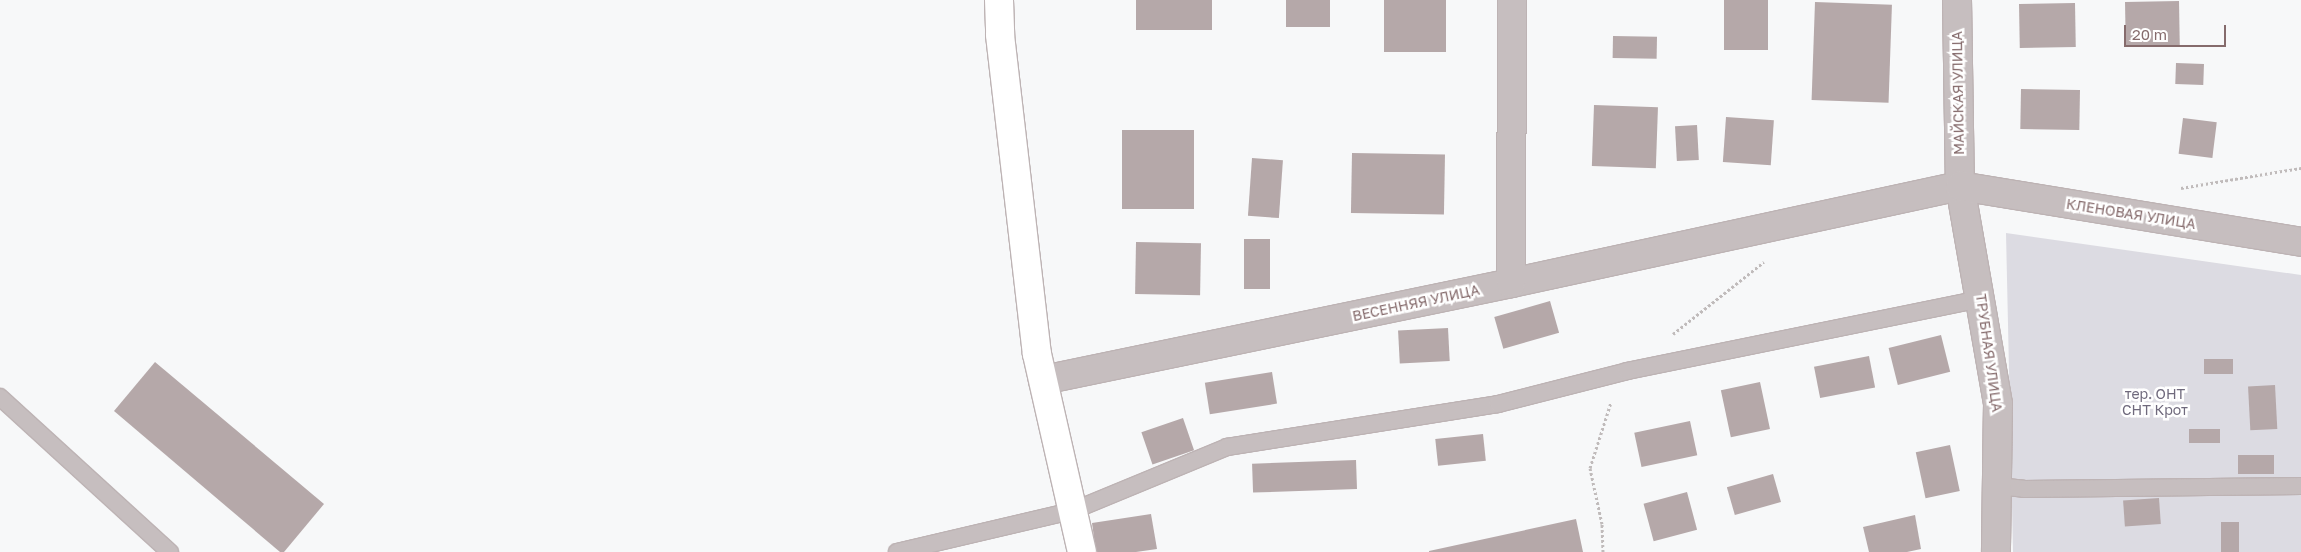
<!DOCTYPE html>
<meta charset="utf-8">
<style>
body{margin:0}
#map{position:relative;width:2301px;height:552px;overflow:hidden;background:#f7f8f9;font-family:"Golos Text",sans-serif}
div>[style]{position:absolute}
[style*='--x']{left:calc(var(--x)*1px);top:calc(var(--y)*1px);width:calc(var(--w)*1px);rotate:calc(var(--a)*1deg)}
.green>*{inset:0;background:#dcdbe2}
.building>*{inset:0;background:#b5a8a9;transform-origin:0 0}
.path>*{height:3px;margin-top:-1.5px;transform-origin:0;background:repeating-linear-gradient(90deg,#c0bbbb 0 2.5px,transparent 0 5px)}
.roads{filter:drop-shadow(1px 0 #bdb3b4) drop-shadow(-1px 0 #bdb3b4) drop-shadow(0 1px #bdb3b4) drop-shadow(0 -1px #bdb3b4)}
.lane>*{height:16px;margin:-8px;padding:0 8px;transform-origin:8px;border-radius:8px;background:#c6bebf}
.street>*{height:28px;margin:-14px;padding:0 14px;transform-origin:14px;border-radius:14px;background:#c6bebf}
.secondary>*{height:28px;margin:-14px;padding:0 14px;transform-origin:14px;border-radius:14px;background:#fff}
span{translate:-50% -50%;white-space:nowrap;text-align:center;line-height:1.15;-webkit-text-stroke:5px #fff;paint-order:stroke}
.street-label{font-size:14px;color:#856b6c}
.park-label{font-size:14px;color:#6f697c}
.scale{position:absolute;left:2124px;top:25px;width:102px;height:22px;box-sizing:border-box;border:2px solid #856b6c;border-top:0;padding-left:6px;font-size:15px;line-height:18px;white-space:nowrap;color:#856b6c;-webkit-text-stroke:4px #fff;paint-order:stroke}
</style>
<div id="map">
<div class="green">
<div style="clip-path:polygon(2006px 233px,2301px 275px,2301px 552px,2013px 552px)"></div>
</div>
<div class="building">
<div style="left:1136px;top:0;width:76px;height:30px"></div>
<div style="left:1286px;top:0;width:44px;height:27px"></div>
<div style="left:1384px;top:0;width:62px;height:52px"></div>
<div style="left:1724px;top:0;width:44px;height:50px"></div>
<div style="left:2179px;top:1px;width:44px;height:54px;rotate:89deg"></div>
<div style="left:1815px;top:2px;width:77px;height:98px;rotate:2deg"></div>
<div style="left:2075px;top:3px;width:44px;height:56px;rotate:89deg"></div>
<div style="left:1613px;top:36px;width:44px;height:22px;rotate:1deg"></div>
<div style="left:2176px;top:63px;width:28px;height:21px;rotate:2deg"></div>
<div style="left:2021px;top:89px;width:59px;height:40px;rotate:1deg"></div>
<div style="left:1594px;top:105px;width:64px;height:61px;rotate:2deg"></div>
<div style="left:1726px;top:117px;width:48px;height:45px;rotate:4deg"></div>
<div style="left:2183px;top:118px;width:34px;height:36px;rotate:7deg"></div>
<div style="left:1697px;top:125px;width:35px;height:22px;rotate:87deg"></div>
<div style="left:1122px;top:130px;width:72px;height:79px"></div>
<div style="left:1352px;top:153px;width:93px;height:60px;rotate:1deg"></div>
<div style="left:1252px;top:158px;width:31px;height:58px;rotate:4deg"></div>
<div style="left:1244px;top:239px;width:26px;height:50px"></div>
<div style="left:1136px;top:242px;width:65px;height:52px;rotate:1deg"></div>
<div style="left:1550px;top:301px;width:33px;height:58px;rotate:74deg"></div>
<div style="left:1448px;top:328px;width:33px;height:50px;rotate:87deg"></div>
<div style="left:1941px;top:335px;width:38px;height:54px;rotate:76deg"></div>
<div style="left:1869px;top:356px;width:32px;height:56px;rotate:79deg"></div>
<div style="left:2204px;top:359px;width:29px;height:15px"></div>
<div style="clip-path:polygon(155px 362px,324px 504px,284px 552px,280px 552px,114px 411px)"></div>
<div style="left:1272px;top:372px;width:32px;height:68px;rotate:81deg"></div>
<div style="left:1760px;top:382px;width:48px;height:40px;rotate:78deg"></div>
<div style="left:2275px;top:385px;width:44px;height:27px;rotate:87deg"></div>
<div style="left:1183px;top:418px;width:34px;height:44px;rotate:71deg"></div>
<div style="left:1690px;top:421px;width:35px;height:57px;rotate:78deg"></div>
<div style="left:2220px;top:429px;width:14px;height:31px;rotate:90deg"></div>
<div style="left:1483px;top:434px;width:27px;height:48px;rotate:84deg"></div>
<div style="left:1950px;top:445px;width:47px;height:35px;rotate:78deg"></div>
<div style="left:2274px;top:455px;width:19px;height:36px;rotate:90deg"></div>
<div style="left:1356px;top:460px;width:29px;height:104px;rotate:88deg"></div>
<div style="left:1773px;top:474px;width:29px;height:48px;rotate:74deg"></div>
<div style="left:1687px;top:492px;width:39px;height:45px;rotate:75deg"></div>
<div style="left:2159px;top:498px;width:26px;height:36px;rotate:86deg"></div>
<div style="clip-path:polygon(1151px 514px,1157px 549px,1136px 552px,1096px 552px,1092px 523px)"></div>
<div style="clip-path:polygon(1915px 515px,1921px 549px,1907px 552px,1869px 552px,1863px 527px)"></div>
<div style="clip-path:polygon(1576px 519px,1583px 552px,1429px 552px,1429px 551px)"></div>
<div style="left:2221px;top:522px;width:18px;height:30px"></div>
</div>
<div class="path">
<div style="--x:2181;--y:188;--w:122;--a:-9.5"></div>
<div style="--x:1673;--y:334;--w:116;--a:-38.4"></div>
<div style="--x:1603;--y:552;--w:28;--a:-92"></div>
<div style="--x:1602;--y:524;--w:57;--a:-102.1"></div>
<div style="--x:1590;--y:468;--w:69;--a:-72.3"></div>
</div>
<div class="roads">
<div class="lane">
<div style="--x:0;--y:397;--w:230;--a:42.4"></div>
<div style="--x:1997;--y:486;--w:27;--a:6"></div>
<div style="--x:2024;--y:489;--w:277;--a:-0.6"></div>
<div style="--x:897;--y:552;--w:180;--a:-13.2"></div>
<div style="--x:1072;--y:511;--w:168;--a:-22.4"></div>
<div style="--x:1227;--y:447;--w:274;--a:-9"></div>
<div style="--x:1498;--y:404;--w:133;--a:-14.3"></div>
<div style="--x:1627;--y:371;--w:361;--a:-11.5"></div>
</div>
<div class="street">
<div style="--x:1957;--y:0;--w:186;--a:89.1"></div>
<div style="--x:1960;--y:186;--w:221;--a:80.1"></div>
<div style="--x:1998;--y:404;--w:148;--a:90.8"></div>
<div style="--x:1511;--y:283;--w:459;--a:-12.2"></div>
<div style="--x:1960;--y:186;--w:346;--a:9.3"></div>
<div style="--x:1043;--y:380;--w:478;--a:-11.7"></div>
<div style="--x:1511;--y:283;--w:283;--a:-89.8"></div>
</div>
<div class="secondary">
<div style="--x:999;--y:0;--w:35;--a:88"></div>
<div style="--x:1000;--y:35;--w:321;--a:83.4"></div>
<div style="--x:1037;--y:354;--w:203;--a:77.2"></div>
</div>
</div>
<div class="street-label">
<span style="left:1958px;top:93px;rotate:-91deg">МАЙСКАЯ УЛИЦА</span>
<span style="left:2131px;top:214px;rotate:9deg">КЛЕНОВАЯ УЛИЦА</span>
<span style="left:1416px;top:303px;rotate:-12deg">ВЕСЕННЯЯ УЛИЦА</span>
<span style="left:1989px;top:353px;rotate:82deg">ТРУБНАЯ УЛИЦА</span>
</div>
<div class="park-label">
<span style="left:2155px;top:402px">тер. ОНТ<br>СНТ Крот</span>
</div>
<div class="scale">20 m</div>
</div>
